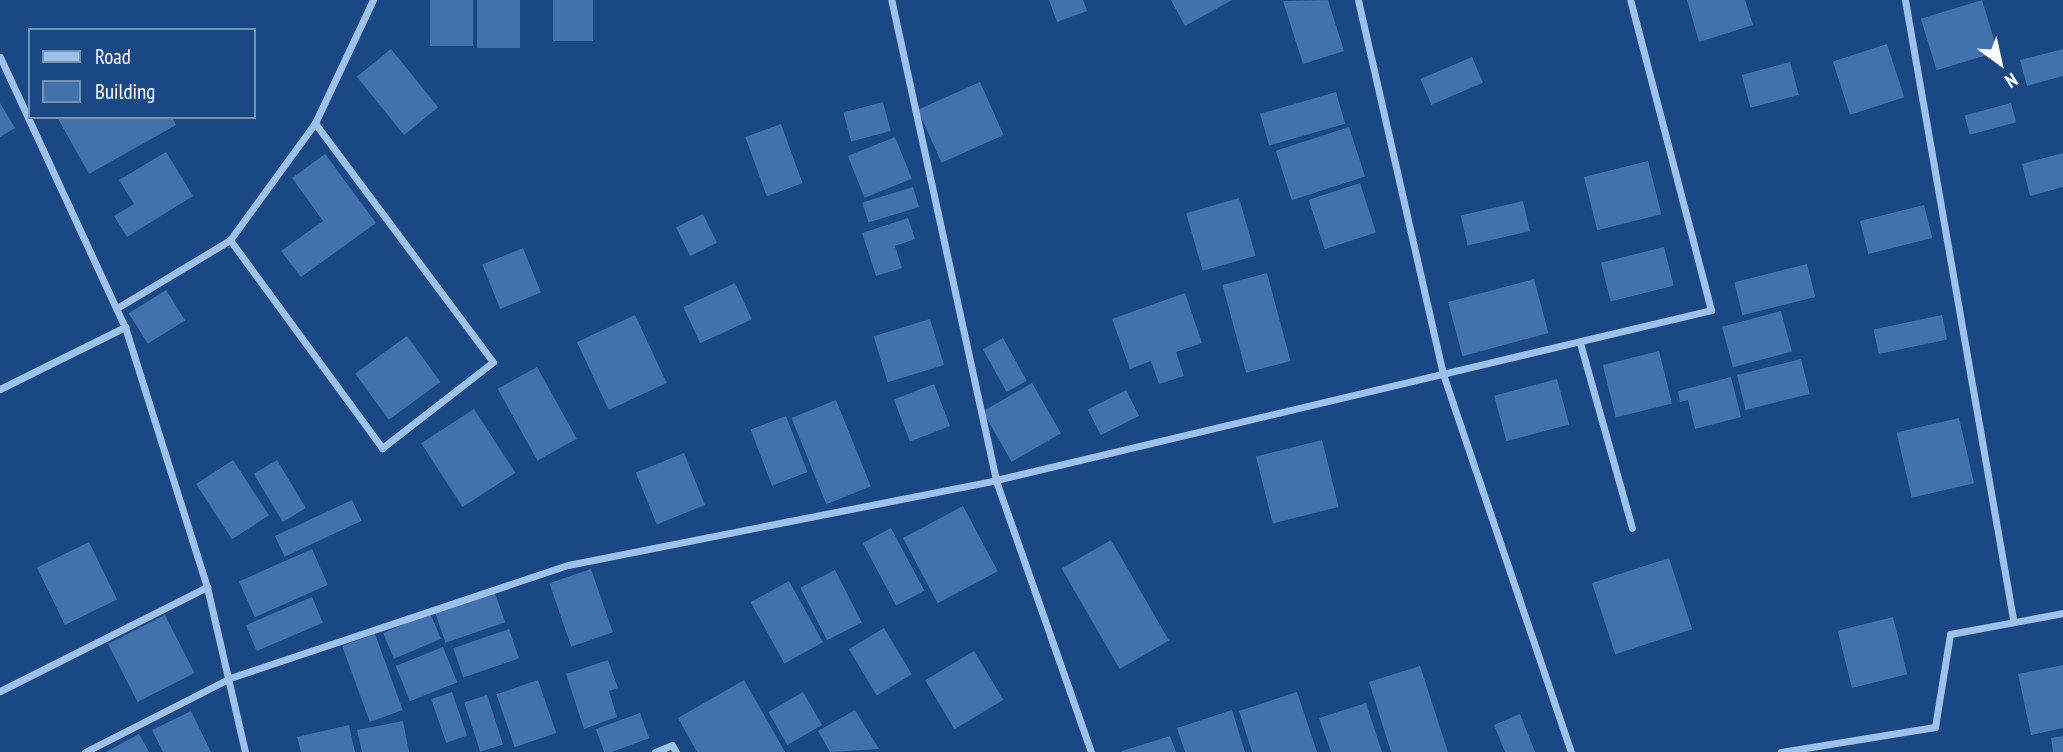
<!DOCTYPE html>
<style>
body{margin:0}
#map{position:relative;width:2063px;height:752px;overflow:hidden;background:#194884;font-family:"PT Sans Narrow",sans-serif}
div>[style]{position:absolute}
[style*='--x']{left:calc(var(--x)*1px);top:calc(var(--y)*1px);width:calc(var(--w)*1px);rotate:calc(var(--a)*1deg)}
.building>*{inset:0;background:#4271ad;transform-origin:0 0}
.minor>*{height:7px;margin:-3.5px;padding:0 3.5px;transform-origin:3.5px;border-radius:3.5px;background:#9ec1ec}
span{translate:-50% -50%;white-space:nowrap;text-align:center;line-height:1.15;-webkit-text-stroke:7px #194884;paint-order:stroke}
.legend{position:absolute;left:28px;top:28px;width:228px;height:91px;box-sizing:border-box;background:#194884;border:2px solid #7591b5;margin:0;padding:9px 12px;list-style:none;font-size:21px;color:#fff}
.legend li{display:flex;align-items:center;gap:14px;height:35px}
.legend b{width:35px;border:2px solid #7591b5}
.north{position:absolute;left:1965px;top:28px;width:70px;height:70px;-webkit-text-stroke:5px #194884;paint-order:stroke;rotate:147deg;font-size:19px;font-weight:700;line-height:28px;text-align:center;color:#fff}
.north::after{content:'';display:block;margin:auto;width:24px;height:32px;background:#fff;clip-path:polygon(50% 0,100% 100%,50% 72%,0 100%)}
</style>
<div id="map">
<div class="building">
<div style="left:430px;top:0;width:43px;height:46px"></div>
<div style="left:477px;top:0;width:43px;height:48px"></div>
<div style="left:553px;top:0;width:40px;height:41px"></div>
<div style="clip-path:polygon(1049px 0,1083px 0,1087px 11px,1057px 22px)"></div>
<div style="clip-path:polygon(1171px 0,1232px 0,1185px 26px)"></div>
<div style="clip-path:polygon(1328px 0,1344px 51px,1303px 64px,1283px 1px)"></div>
<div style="clip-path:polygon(1687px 0,1745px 0,1753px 25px,1699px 42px)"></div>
<div style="left:1982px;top:0;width:54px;height:64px;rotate:73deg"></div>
<div style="left:1887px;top:44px;width:56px;height:57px;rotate:72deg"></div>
<div style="left:391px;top:49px;width:75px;height:44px;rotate:51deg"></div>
<div style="clip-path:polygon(2063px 49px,2063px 76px,2027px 86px,2020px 60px)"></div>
<div style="left:1472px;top:57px;width:28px;height:56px;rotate:67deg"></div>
<div style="left:1790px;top:62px;width:34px;height:50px;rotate:75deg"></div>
<div style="left:980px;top:82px;width:58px;height:68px;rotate:66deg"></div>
<div style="left:1336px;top:92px;width:33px;height:79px;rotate:74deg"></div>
<div style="left:883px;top:102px;width:30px;height:41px;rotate:75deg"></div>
<div style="clip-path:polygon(0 103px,15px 128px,0 137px)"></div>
<div style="left:2011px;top:103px;width:20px;height:48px;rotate:75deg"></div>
<div style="clip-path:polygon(57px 117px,172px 117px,176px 125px,89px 174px)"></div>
<div style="left:781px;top:124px;width:63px;height:38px;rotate:70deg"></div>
<div style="left:1349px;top:127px;width:52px;height:77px;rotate:72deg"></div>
<div style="left:895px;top:137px;width:45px;height:51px;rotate:68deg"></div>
<div style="clip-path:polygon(166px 152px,193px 196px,127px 237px,114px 216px,134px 204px,119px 180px)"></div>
<div style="clip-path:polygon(2063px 153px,2063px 187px,2030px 196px,2022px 164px)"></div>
<div style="clip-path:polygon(325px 154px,376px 223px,301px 277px,281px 251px,323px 221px,292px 178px)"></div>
<div style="left:1648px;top:161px;width:55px;height:66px;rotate:76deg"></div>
<div style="left:1360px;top:183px;width:52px;height:54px;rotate:72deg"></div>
<div style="left:913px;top:187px;width:21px;height:53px;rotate:73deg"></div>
<div style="left:1239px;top:198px;width:60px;height:55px;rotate:74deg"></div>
<div style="left:1523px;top:201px;width:31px;height:64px;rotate:77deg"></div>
<div style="left:1924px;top:205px;width:34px;height:66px;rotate:76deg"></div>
<div style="left:703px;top:214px;width:32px;height:30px;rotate:64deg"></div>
<div style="clip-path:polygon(908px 218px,915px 239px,895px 246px,902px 268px,876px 276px,862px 233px)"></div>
<div style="left:1664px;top:247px;width:40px;height:65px;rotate:76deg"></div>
<div style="left:523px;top:248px;width:48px;height:44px;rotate:68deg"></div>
<div style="left:1807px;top:264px;width:34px;height:75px;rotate:76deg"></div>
<div style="left:1267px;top:273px;width:91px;height:46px;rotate:75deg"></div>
<div style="left:1534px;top:279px;width:56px;height:89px;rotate:75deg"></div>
<div style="left:735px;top:283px;width:40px;height:57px;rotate:65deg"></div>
<div style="left:166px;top:290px;width:36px;height:44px;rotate:58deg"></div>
<div style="clip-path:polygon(1185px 293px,1202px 343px,1176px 352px,1184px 376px,1159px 384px,1151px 361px,1130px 369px,1112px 319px)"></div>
<div style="left:1781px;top:311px;width:42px;height:61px;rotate:75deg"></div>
<div style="left:635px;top:315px;width:75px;height:64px;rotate:65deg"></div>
<div style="left:1942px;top:315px;width:25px;height:70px;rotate:78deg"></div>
<div style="left:930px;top:319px;width:48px;height:59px;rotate:73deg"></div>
<div style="left:407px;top:336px;width:57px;height:64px;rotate:54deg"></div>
<div style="left:1003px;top:338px;width:49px;height:23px;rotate:61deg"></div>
<div style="left:1659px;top:351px;width:54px;height:58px;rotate:76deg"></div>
<div style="left:1801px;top:359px;width:36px;height:66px;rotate:76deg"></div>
<div style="left:537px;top:367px;width:82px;height:45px;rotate:61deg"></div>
<div style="clip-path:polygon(1731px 377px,1741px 417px,1695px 429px,1688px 400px,1680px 402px,1678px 391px)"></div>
<div style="left:1557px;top:379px;width:47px;height:65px;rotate:75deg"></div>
<div style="left:1032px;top:383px;width:58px;height:57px;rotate:60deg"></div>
<div style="left:934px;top:384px;width:45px;height:43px;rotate:69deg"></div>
<div style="left:1126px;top:390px;width:29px;height:43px;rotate:63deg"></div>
<div style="left:836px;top:400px;width:93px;height:48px;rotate:68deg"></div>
<div style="left:474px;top:409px;width:76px;height:63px;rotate:57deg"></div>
<div style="left:786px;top:416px;width:60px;height:38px;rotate:69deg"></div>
<div style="left:1959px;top:418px;width:67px;height:64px;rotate:77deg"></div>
<div style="left:1322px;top:440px;width:69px;height:68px;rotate:76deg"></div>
<div style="left:684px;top:453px;width:56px;height:52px;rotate:68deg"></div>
<div style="left:233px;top:460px;width:66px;height:44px;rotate:57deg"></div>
<div style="left:277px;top:460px;width:56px;height:27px;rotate:59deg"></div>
<div style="left:352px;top:500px;width:23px;height:85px;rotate:65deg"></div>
<div style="left:963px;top:506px;width:74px;height:68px;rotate:62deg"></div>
<div style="left:891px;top:528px;width:71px;height:32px;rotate:62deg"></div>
<div style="left:1111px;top:540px;width:116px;height:57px;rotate:60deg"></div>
<div style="left:89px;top:542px;width:64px;height:58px;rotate:64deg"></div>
<div style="left:312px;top:549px;width:39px;height:80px;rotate:66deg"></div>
<div style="left:1669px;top:558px;width:75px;height:81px;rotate:72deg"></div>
<div style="left:591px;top:569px;width:67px;height:44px;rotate:71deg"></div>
<div style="left:835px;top:570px;width:59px;height:39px;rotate:63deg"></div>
<div style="left:789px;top:581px;width:70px;height:44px;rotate:61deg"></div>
<div style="left:494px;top:590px;width:34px;height:63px;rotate:71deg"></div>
<div style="left:312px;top:597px;width:28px;height:72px;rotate:67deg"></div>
<div style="left:430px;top:613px;width:28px;height:51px;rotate:67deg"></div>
<div style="left:165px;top:615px;width:65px;height:64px;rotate:63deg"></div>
<div style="left:1893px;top:617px;width:59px;height:57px;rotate:76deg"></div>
<div style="left:884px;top:628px;width:54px;height:41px;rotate:59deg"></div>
<div style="left:509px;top:629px;width:31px;height:59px;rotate:71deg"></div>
<div style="left:375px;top:634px;width:81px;height:35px;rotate:70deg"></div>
<div style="left:443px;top:647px;width:38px;height:51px;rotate:68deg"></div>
<div style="left:974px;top:651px;width:57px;height:57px;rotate:59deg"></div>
<div style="clip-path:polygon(608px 660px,618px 688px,609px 691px,617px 717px,584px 729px,566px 674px)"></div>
<div style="clip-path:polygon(2063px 665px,2063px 728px,2031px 735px,2018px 674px)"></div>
<div style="clip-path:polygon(1420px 666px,1448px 752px,1391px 752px,1369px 682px)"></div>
<div style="left:538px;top:680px;width:56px;height:44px;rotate:71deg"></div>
<div style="clip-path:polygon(744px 680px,785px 752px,697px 752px,678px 718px)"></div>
<div style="left:452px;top:692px;width:46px;height:22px;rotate:71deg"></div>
<div style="left:803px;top:692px;width:38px;height:40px;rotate:60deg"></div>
<div style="clip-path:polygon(1297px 692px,1317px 752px,1252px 752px,1239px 711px)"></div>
<div style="left:487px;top:695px;width:52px;height:24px;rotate:72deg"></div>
<div style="clip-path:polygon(1366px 703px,1382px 752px,1331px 752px,1319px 718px)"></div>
<div style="clip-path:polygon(855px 710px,879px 749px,830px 752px,818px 731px)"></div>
<div style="clip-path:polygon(1232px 710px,1245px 752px,1185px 752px,1177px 728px)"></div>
<div style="clip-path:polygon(191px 711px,211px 752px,163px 752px,152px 730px)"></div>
<div style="left:640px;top:713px;width:27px;height:47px;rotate:70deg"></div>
<div style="clip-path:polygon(1520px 714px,1535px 752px,1505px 752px,1494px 725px)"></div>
<div style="clip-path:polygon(403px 721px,409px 752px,362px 752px,357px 730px)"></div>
<div style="clip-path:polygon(349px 725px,355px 752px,301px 752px,297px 737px)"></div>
<div style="clip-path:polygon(139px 734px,149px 752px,106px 752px)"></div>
<div style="clip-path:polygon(1170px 736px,1176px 752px,1122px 752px,1122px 751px)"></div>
<div style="clip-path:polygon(2063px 736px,2063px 752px,2053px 752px,2051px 738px)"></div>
</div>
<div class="minor">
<div style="--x:1358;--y:0;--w:384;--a:77.2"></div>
<div style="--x:1443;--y:374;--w:399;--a:71.3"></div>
<div style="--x:1905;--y:0;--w:628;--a:80.1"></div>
<div style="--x:0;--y:57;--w:298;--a:65.2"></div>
<div style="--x:125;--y:327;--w:273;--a:72.5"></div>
<div style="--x:207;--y:587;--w:169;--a:77"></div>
<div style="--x:230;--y:240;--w:258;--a:53.8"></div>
<div style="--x:382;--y:448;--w:140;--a:-37.8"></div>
<div style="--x:493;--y:362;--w:298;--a:-126.7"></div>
<div style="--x:117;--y:308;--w:132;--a:-31"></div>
<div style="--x:230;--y:240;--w:145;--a:-54"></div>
<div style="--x:315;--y:123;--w:136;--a:-64.8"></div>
<div style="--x:1580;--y:343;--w:192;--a:74.3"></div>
<div style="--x:0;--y:389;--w:140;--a:-26.4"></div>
<div style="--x:0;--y:691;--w:232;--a:-26.7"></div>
<div style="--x:85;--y:752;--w:163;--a:-27"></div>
<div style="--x:230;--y:678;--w:356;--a:-18.5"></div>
<div style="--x:568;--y:565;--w:436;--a:-11.2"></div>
<div style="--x:996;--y:480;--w:491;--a:-102.3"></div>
<div style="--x:655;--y:752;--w:18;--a:-22"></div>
<div style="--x:672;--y:745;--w:8;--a:60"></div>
<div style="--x:1091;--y:752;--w:288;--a:-109.3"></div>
<div style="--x:996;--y:480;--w:735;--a:-13.37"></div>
<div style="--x:1711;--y:310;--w:320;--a:-104.6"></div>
<div style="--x:1781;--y:752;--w:156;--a:-9.2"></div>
<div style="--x:1935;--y:727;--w:94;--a:-80.8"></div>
<div style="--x:1950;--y:634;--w:115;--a:-10.5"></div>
</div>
<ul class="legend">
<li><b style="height:9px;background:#9ec1ec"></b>Road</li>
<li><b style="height:19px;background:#4271ad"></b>Building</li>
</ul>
<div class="north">N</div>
</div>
